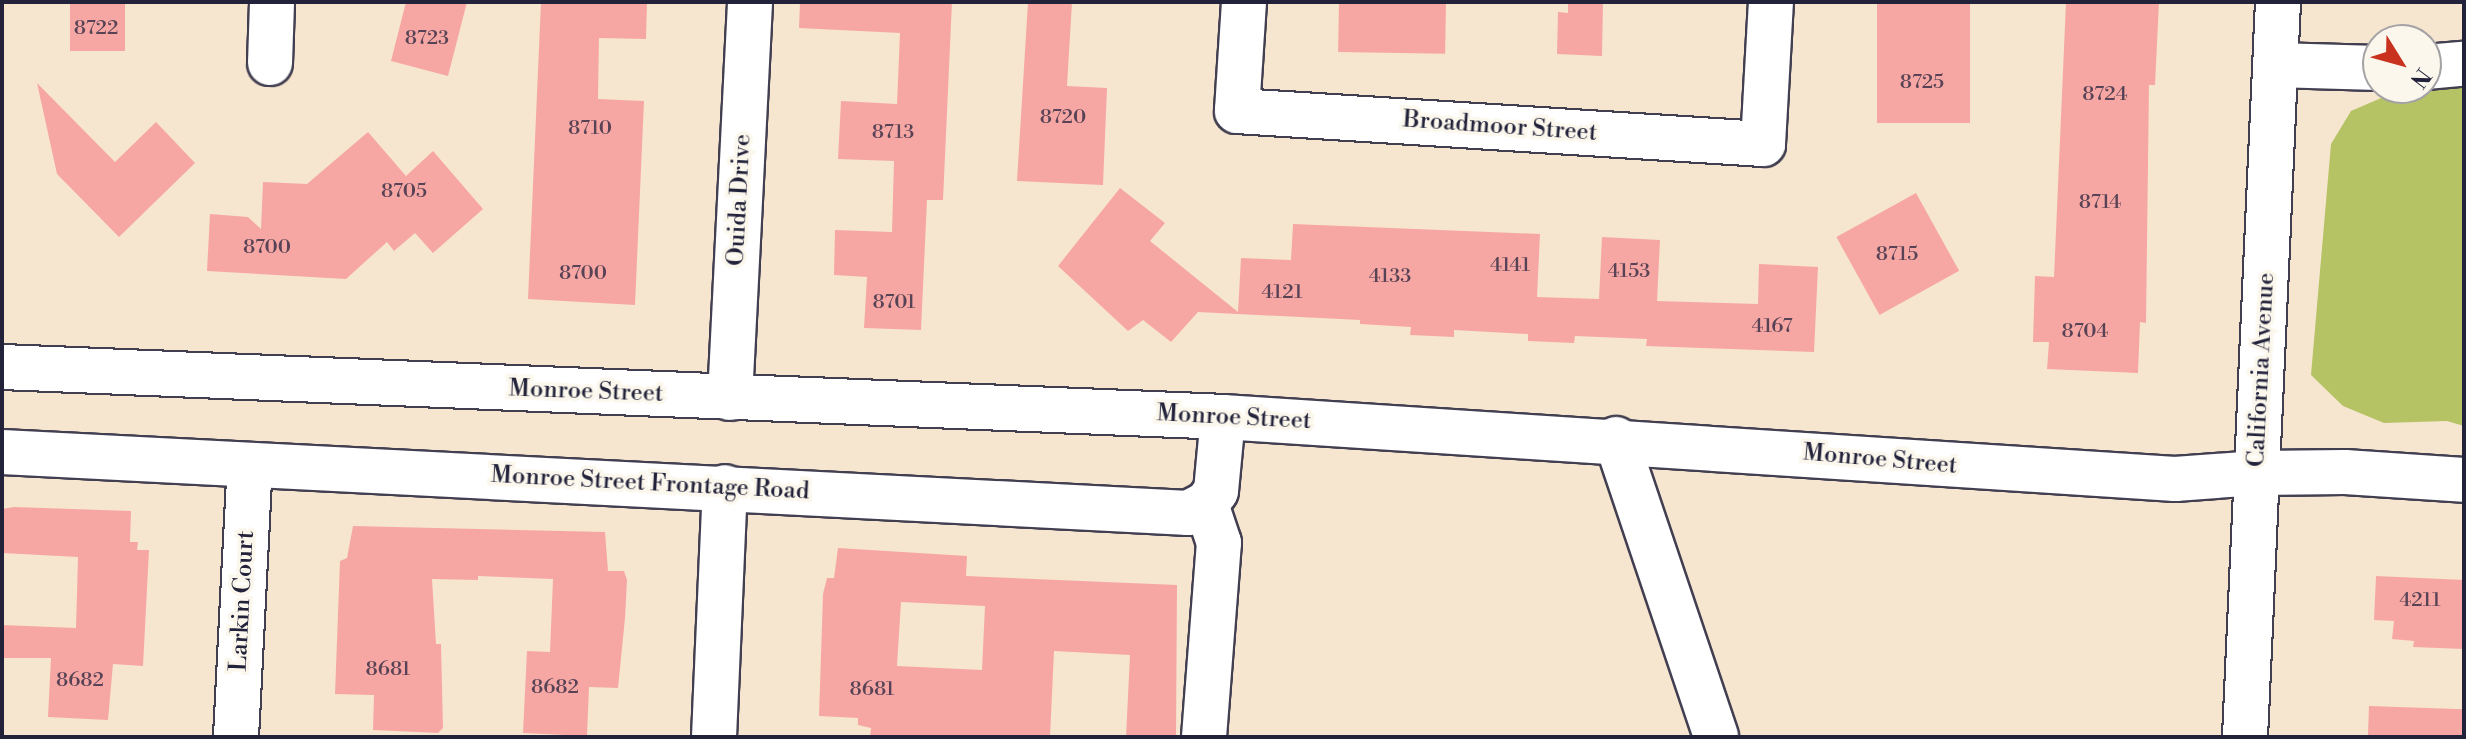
<!DOCTYPE html>
<style>
body{margin:0}
#map{position:relative;width:2466px;height:739px;overflow:hidden;background:#f6e6cf;font-family:"Libre Bodoni",serif}
div>[style]{position:absolute}
[style*='--x']{left:calc(var(--x)*1px);top:calc(var(--y)*1px);width:calc(var(--w)*1px);rotate:calc(var(--a)*1deg)}
.green>*{inset:0;background:#b5c365}
.building>*{inset:0;background:#f7a7a3;transform-origin:0 0}
.roads{filter:drop-shadow(2px 0 #423f51) drop-shadow(-2px 0 #423f51) drop-shadow(0 2px #423f51) drop-shadow(0 -2px #423f51)}
.minor>*{height:44px;margin:-22px;padding:0 22px;transform-origin:22px;border-radius:22px;background:#fff}
.major>*{height:44px;margin:-22px;padding:0 22px;transform-origin:22px;border-radius:22px;background:#fff}
span{translate:-50% -50%;white-space:nowrap;text-align:center;line-height:1.15;-webkit-text-stroke:7px #fbf7ec;paint-order:stroke}
.number-label{font-size:20px;color:#574355}
.number-label span{-webkit-text-stroke-width:0}
.street-label{font-size:24px;color:#22223b}
.frame{position:absolute;inset:0;border:4px solid #22223b;pointer-events:none}
.north{position:absolute;left:2362px;top:24px;width:80px;height:80px;box-sizing:border-box;background:#fbf7ec;border:2px solid #a4a2a5;border-radius:50%;rotate:127deg;font-size:22px;font-weight:700;line-height:32px;text-align:center;color:#22223b}
.north::after{content:'';display:block;margin:auto;width:28px;height:36px;background:#c8321e;clip-path:polygon(50% 0,100% 100%,50% 72%,0 100%)}
</style>
<div id="map">
<div class="green">
<div style="clip-path:polygon(2464px 85px,2464px 426px,2447px 421px,2384px 423px,2343px 406px,2311px 375px,2331px 144px,2351px 111px,2395px 92px)"></div>
</div>
<div class="building">
<div style="left:70px;top:2px;width:55px;height:49px"></div>
<div style="clip-path:polygon(406px 2px,467px 2px,448px 76px,391px 61px)"></div>
<div style="clip-path:polygon(541px 2px,647px 2px,646px 39px,599px 38px,598px 99px,644px 101px,635px 305px,528px 299px)"></div>
<div style="clip-path:polygon(800px 2px,952px 2px,943px 200px,927px 200px,921px 330px,864px 328px,867px 277px,834px 275px,835px 230px,892px 232px,894px 161px,838px 159px,841px 101px,897px 104px,900px 33px,799px 28px)"></div>
<div style="clip-path:polygon(1028px 2px,1072px 2px,1067px 86px,1107px 88px,1103px 185px,1017px 181px)"></div>
<div style="left:1339px;top:2px;width:107px;height:50px;rotate:1deg"></div>
<div style="clip-path:polygon(1568px 2px,1603px 2px,1602px 56px,1557px 54px,1558px 12px,1568px 13px)"></div>
<div style="left:1877px;top:2px;width:93px;height:121px"></div>
<div style="clip-path:polygon(2066px 2px,2159px 2px,2155px 85px,2149px 85px,2146px 323px,2140px 322px,2138px 373px,2047px 369px,2049px 342px,2033px 342px,2035px 276px,2054px 277px)"></div>
<div style="clip-path:polygon(37px 83px,115px 162px,156px 122px,195px 163px,119px 237px,57px 174px)"></div>
<div style="clip-path:polygon(368px 132px,406px 176px,433px 151px,483px 209px,433px 253px,415px 233px,394px 251px,387px 242px,346px 279px,207px 271px,210px 214px,248px 217px,261px 229px,263px 182px,307px 184px)"></div>
<div style="clip-path:polygon(1120px 188px,1165px 223px,1150px 241px,1238px 312px,1241px 258px,1291px 260px,1293px 224px,1540px 234px,1537px 297px,1599px 299px,1602px 237px,1660px 240px,1657px 301px,1758px 304px,1759px 264px,1818px 267px,1814px 352px,1646px 346px,1647px 339px,1575px 336px,1574px 343px,1528px 341px,1528px 334px,1454px 330px,1454px 337px,1410px 335px,1411px 327px,1360px 324px,1360px 320px,1198px 312px,1171px 342px,1143px 320px,1128px 331px,1058px 266px)"></div>
<div style="left:1916px;top:193px;width:89px;height:91px;rotate:61deg"></div>
<div style="clip-path:polygon(14px 507px,131px 511px,130px 542px,138px 542px,137px 550px,149px 550px,143px 666px,113px 664px,108px 720px,48px 717px,51px 658px,2px 658px,2px 625px,76px 628px,78px 557px,2px 553px,2px 509px)"></div>
<div style="clip-path:polygon(353px 526px,605px 532px,608px 571px,624px 571px,627px 580px,625px 618px,618px 688px,589px 687px,587px 736px,523px 733px,527px 651px,550px 652px,553px 579px,478px 576px,478px 580px,432px 579px,436px 644px,441px 644px,443px 728px,438px 733px,373px 730px,374px 695px,335px 694px,340px 561px,347px 558px)"></div>
<div style="clip-path:polygon(evenodd,838px 548px,967px 556px,966px 576px,1177px 585px,1176px 737px,1126px 737px,1130px 655px,1054px 651px,1050px 737px,870px 737px,871px 728px,858px 725px,858px 718px,819px 716px,823px 594px,827px 578px,834px 578px,838px 548px,901px 602px,985px 606px,982px 670px,897px 666px,901px 602px)"></div>
<div style="clip-path:polygon(2376px 576px,2464px 580px,2464px 649px,2413px 647px,2414px 641px,2392px 639px,2394px 621px,2374px 620px)"></div>
<div style="left:2369px;top:706px;width:95px;height:31px;rotate:2deg"></div>
</div>
<div class="roads">
<div class="minor">
<div style="--x:1244;--y:2;--w:109;--a:93.7"></div>
<div style="--x:1237;--y:111;--w:527;--a:3.59"></div>
<div style="--x:1763;--y:144;--w:142;--a:-86.8"></div>
<div style="--x:270;--y:63;--w:61;--a:-88.1"></div>
<div style="--x:2275;--y:65;--w:103;--a:1.7"></div>
<div style="--x:2426;--y:67;--w:38;--a:-5"></div>
<div style="--x:730;--y:398;--w:397;--a:-87.1"></div>
<div style="--x:1616;--y:439;--w:314;--a:71.4"></div>
<div style="--x:2;--y:452;--w:1188;--a:2.94"></div>
<div style="--x:1188;--y:513;--w:20;--a:-27"></div>
<div style="--x:1206;--y:504;--w:16;--a:-52"></div>
<div style="--x:1216;--y:491;--w:74;--a:-84.6"></div>
<div style="--x:2257;--y:473;--w:88;--a:-0.7"></div>
<div style="--x:2345;--y:472;--w:119;--a:3.8"></div>
<div style="--x:236;--y:737;--w:272;--a:-87.1"></div>
<div style="--x:714;--y:737;--w:250;--a:-87.5"></div>
<div style="--x:1204;--y:737;--w:195;--a:-85.6"></div>
<div style="--x:1219;--y:543;--w:41;--a:-108.4"></div>
</div>
<div class="major">
<div style="--x:2;--y:367;--w:1222;--a:2.34"></div>
<div style="--x:1223;--y:417;--w:954;--a:3.73"></div>
<div style="--x:2175;--y:479;--w:82;--a:-4.2"></div>
<div style="--x:2245;--y:737;--w:736;--a:-87.43"></div>
</div>
</div>
<div class="number-label">
<span style="left:96px;top:28px">8722</span>
<span style="left:427px;top:38px">8723</span>
<span style="left:1922px;top:82px">8725</span>
<span style="left:2105px;top:94px">8724</span>
<span style="left:1063px;top:117px">8720</span>
<span style="left:590px;top:128px">8710</span>
<span style="left:893px;top:132px">8713</span>
<span style="left:404px;top:191px">8705</span>
<span style="left:2100px;top:202px">8714</span>
<span style="left:267px;top:247px">8700</span>
<span style="left:1897px;top:254px">8715</span>
<span style="left:1510px;top:265px">4141</span>
<span style="left:1629px;top:271px">4153</span>
<span style="left:583px;top:273px">8700</span>
<span style="left:1390px;top:276px">4133</span>
<span style="left:1282px;top:292px">4121</span>
<span style="left:894px;top:302px">8701</span>
<span style="left:1772px;top:326px">4167</span>
<span style="left:2085px;top:331px">8704</span>
<span style="left:2420px;top:600px">4211</span>
<span style="left:388px;top:669px">8681</span>
<span style="left:80px;top:680px">8682</span>
<span style="left:555px;top:687px">8682</span>
<span style="left:872px;top:689px">8681</span>
</div>
<div class="street-label">
<span style="left:1500px;top:127px;rotate:4deg">Broadmoor Street</span>
<span style="left:740px;top:200px;rotate:-87deg">Ouida Drive</span>
<span style="left:2262px;top:370px;rotate:-87deg">California Avenue</span>
<span style="left:586px;top:392px;rotate:2deg">Monroe Street</span>
<span style="left:1234px;top:418px;rotate:3deg">Monroe Street</span>
<span style="left:1880px;top:460px;rotate:5deg">Monroe Street</span>
<span style="left:650px;top:484px;rotate:3deg">Monroe Street Frontage Road</span>
<span style="left:243px;top:601px;rotate:-87deg">Larkin Court</span>
</div>
<div class="frame"></div>
<div class="north">N</div>
</div>
